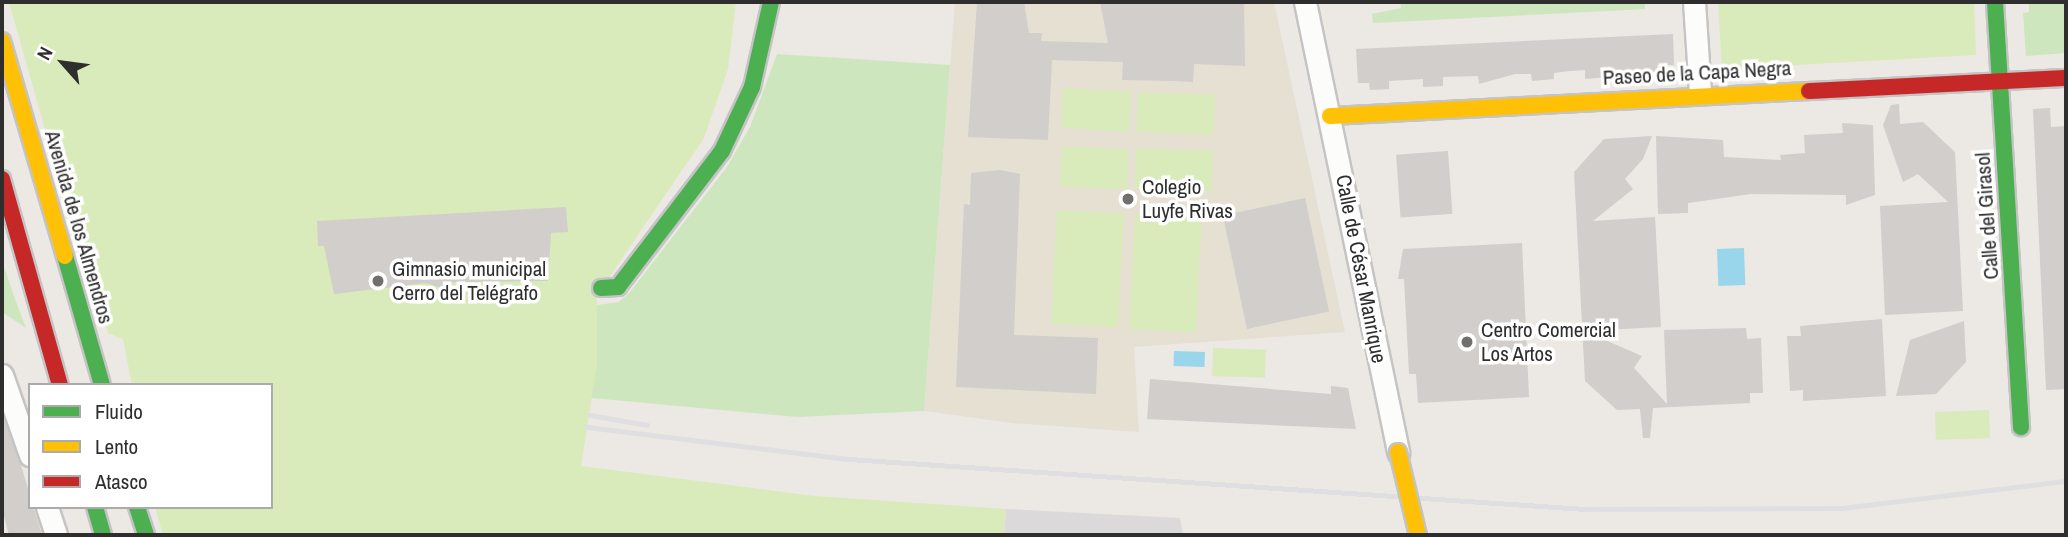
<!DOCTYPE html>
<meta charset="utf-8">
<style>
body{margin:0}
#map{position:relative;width:2068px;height:537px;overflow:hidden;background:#ece8e4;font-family:"Archivo Narrow",sans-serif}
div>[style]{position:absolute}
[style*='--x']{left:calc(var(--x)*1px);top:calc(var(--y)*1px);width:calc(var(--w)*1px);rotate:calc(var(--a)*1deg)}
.industrial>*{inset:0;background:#dcd9db}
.education>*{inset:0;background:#e6e0d3}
.green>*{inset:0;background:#cee6be}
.pitch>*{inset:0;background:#d9eabb;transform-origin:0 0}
.water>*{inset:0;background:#99d6ec;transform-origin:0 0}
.building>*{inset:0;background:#d1cecb;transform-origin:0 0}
.roads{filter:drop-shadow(2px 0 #c5c4c5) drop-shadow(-2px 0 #c5c4c5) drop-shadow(0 2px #c5c4c5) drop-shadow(0 -2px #c5c4c5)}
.street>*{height:21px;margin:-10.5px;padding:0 10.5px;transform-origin:10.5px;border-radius:10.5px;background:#fcfcfb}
.fast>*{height:16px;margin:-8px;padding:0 8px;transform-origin:8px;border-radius:8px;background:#4caf50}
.slow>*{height:16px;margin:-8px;padding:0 8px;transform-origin:8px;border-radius:8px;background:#ffc107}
.jam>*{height:16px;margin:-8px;padding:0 8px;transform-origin:8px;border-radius:8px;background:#c62828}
.rail>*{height:5px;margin:-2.5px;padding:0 2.5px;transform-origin:2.5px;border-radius:2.5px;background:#dfdfe1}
.bridges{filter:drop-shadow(2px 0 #c5c4c5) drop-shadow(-2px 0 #c5c4c5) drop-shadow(0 2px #c5c4c5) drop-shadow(0 -2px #c5c4c5)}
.slow-bridge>*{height:16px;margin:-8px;padding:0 8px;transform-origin:8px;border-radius:8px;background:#ffc107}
.dots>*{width:19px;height:19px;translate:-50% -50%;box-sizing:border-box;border:4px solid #fff;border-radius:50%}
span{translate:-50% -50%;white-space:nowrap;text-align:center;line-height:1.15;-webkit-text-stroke:7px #fff;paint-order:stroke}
.street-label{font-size:21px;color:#2e2e2e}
.poi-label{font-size:21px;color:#2e2e2e}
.left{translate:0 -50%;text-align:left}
.frame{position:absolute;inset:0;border:4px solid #2e2e2e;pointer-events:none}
.legend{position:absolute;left:28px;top:383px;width:245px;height:126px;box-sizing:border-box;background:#fff;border:2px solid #ababab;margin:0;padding:9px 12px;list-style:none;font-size:21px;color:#2e2e2e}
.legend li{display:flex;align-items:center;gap:14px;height:35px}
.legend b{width:35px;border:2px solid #ababab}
.north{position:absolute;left:28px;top:28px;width:70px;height:70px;-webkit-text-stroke:5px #fff;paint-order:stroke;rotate:298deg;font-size:19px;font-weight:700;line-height:28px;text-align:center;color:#2e2e2e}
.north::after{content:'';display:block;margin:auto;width:24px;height:32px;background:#2e2e2e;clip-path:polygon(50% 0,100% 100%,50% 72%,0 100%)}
</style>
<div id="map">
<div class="industrial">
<div style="clip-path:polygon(1006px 509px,1180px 518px,1183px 535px,1004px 535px)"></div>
</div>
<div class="education">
<div style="clip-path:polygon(955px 2px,1274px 2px,1345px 332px,1134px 347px,1139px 432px,1012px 423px,924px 411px)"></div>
</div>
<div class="green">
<div style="clip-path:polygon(1400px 2px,1645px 2px,1645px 9px,1373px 23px,1372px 14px,1401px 8px)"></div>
<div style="clip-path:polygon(2029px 2px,2066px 2px,2066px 53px,2026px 56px,2023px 13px,2029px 12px)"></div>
<div style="clip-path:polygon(777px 54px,950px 65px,924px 411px,797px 417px,549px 394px,555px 311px,619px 302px,630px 292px,727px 167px,750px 127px)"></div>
<div style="clip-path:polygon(2px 261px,15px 299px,26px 328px,2px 312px)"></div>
</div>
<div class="pitch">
<div style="clip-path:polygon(9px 2px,736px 2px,728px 69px,704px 138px,597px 295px,597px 363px,581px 466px,814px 496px,1006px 509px,1004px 535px,163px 535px,155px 507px,271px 507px,271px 385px,132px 385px,123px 339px,108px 333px,74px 199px,63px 193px)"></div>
<div style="clip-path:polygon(1718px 2px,1974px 2px,1976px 55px,1722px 69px)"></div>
<div style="left:1063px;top:88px;width:68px;height:40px;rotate:3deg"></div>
<div style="left:1138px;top:92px;width:77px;height:40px;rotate:2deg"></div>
<div style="left:1062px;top:146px;width:67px;height:40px;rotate:3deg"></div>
<div style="left:1136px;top:148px;width:77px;height:40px;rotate:2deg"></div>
<div style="left:1057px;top:210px;width:67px;height:114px;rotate:3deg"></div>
<div style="left:1135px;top:214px;width:67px;height:115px;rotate:3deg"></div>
<div style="left:1213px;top:348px;width:53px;height:28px;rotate:2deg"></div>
<div style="left:1989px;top:410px;width:28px;height:54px;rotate:88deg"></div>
</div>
<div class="water">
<div style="left:1744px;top:248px;width:37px;height:27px;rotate:88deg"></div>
<div style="left:1174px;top:351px;width:31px;height:15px;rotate:2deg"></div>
</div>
<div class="building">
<div style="clip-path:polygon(977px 2px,1024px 2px,1029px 33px,1042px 33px,1041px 41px,1108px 43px,1100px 2px,1244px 2px,1245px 66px,1194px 64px,1193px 82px,1174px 81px,1122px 80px,1123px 62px,1052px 60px,1048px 140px,968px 137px)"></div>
<div style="clip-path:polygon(1673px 34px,1674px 65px,1657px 65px,1657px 72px,1609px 70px,1609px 77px,1585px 79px,1585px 70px,1570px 71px,1554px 73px,1554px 79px,1532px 81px,1531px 74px,1515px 74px,1479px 84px,1478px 76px,1443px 77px,1443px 86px,1423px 87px,1423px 79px,1389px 81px,1389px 89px,1370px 90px,1369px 83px,1358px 83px,1356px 49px)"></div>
<div style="clip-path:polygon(1899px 104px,1900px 124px,1923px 122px,1955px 152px,1963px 311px,1885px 315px,1880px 206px,1948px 202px,1918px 174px,1903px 182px,1883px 125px,1891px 105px)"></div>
<div style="clip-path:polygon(2050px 108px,2051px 127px,2066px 126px,2066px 389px,2046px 390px,2033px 109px)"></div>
<div style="clip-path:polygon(1842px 123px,1873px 125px,1875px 195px,1846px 205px,1846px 195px,1751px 194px,1688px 203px,1688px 213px,1658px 214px,1656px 136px,1723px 140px,1724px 157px,1781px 160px,1780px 155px,1805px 153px,1804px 135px,1843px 133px)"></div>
<div style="clip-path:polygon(1652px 136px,1643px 159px,1625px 179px,1633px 189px,1593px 221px,1655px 217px,1661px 327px,1584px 331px,1642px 356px,1634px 368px,1667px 404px,1664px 330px,1746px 328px,1747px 339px,1761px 338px,1763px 393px,1750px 393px,1750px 403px,1653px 408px,1650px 438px,1643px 438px,1640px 409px,1617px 410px,1585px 381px,1574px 172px,1604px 139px)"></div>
<div style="left:1448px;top:151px;width:63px;height:52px;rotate:86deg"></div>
<div style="clip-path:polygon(1000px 170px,1020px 174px,1014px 335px,1098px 338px,1096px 394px,956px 387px,964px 204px,970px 205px,971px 173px)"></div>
<div style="left:1305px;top:198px;width:116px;height:84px;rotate:78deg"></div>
<div style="clip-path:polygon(566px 207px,568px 232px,551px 233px,548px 281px,454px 282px,444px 289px,426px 283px,334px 294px,324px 246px,318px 246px,317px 221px)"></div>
<div style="clip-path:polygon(1522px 243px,1529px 397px,1418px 403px,1416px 374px,1409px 374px,1404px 279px,1398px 279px,1403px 249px)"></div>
<div style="clip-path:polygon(1882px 319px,1886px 396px,1803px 401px,1803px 390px,1790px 391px,1787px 336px,1801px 336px,1800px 326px)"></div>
<div style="clip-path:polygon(1964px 321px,1966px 362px,1936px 394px,1896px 396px,1910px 340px)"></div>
<div style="clip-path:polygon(1150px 379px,1331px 394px,1331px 386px,1348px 388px,1356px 429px,1147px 419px)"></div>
<div style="clip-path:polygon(2px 414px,21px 465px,42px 535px,9px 535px,2px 509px)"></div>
</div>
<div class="roads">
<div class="street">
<div style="--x:1305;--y:2;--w:460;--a:78.3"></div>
<div style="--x:1694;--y:2;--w:91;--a:86.2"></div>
<div style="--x:2;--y:375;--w:85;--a:70.7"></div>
<div style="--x:47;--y:507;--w:29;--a:72"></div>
</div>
<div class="fast">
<div style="--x:1995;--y:2;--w:426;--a:86.5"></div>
<div style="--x:65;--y:256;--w:134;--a:74"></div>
<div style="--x:601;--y:288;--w:17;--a:-3"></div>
<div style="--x:618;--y:287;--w:171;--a:-52.6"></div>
<div style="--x:722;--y:151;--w:71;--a:-64.9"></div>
<div style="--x:752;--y:87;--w:87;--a:-77.4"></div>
<div style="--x:95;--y:507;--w:29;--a:74"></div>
<div style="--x:137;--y:507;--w:29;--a:72"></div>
</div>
<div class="slow">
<div style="--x:2;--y:41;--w:224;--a:73.7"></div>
<div style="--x:1330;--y:116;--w:480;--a:-3"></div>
</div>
<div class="jam">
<div style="--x:1809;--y:91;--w:257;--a:-2.9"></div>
<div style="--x:2;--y:179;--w:214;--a:74.3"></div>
</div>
</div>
<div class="rail">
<div style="--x:589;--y:415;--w:59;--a:9.8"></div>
<div style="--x:587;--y:427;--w:264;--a:7"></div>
<div style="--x:849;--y:459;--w:738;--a:3.89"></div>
<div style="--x:1585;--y:509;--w:257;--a:-0.2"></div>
<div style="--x:1842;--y:508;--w:226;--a:-6.9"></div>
</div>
<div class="bridges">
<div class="slow-bridge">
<div style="--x:1398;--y:452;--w:85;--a:76.5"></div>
</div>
</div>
<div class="dots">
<div style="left:1128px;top:199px;background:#706f6e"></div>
<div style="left:378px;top:281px;background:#706f6e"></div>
<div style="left:1467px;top:342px;background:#706f6e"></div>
</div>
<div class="street-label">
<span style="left:1697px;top:73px;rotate:-3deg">Paseo de la Capa Negra</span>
<span style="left:1987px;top:216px;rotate:-94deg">Calle del Girasol</span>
<span style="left:79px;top:227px;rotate:74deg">Avenida de los Almendros</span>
<span style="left:1361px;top:269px;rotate:79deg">Calle de César Manrique</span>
</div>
<div class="poi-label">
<span class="left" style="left:1142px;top:199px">Colegio<br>Luyfe Rivas</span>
<span class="left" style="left:392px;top:281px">Gimnasio municipal<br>Cerro del Telégrafo</span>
<span class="left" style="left:1481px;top:342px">Centro Comercial<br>Los Artos</span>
</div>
<div class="frame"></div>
<ul class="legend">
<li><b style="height:9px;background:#4caf50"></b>Fluido</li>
<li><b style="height:9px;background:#ffc107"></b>Lento</li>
<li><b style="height:9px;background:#c62828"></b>Atasco</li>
</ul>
<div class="north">N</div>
</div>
